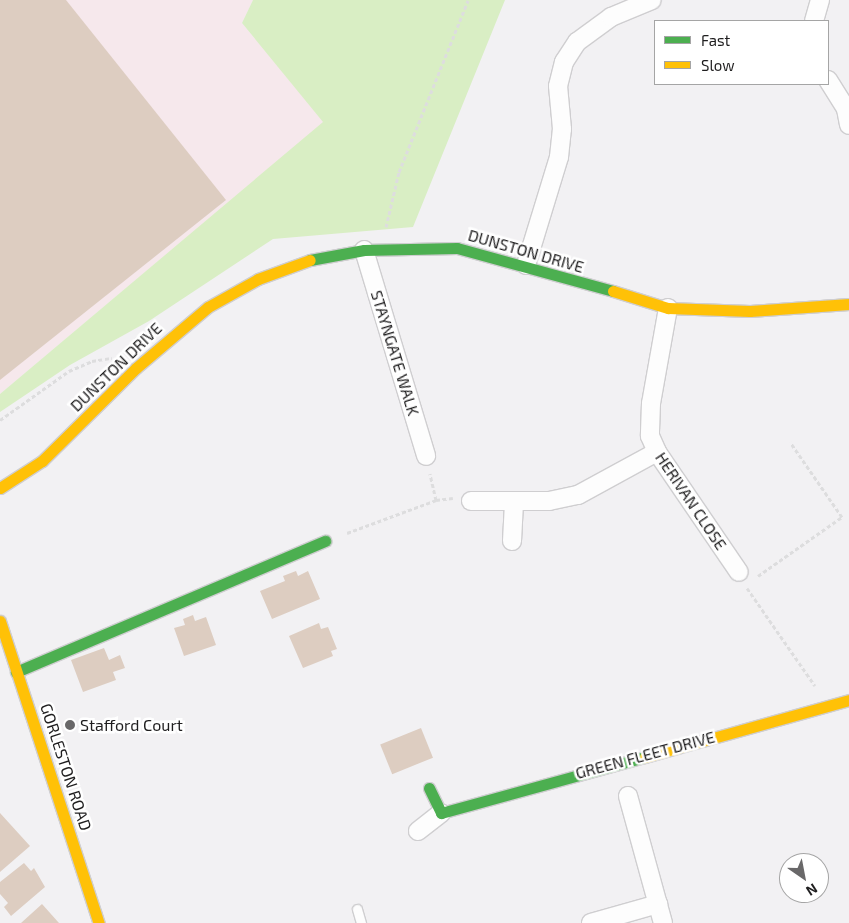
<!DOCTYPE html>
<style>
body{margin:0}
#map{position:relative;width:849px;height:923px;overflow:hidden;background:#f2f1f3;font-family:"Exo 2",sans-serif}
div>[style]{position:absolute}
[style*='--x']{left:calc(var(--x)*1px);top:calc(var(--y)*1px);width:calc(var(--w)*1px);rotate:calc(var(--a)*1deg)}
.industrial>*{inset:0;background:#f6e8ec}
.green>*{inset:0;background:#d9eec4}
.building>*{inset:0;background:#ddcdc1;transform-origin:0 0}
.path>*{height:3px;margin-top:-1.5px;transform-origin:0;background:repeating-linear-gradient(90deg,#ddddde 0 4px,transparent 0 6.5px)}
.roads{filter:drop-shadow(1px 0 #cfced0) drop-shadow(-1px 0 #cfced0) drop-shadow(0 1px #cfced0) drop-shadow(0 -1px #cfced0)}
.lane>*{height:9px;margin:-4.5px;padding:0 4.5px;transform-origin:4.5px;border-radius:4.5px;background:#fdfdfd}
.street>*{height:18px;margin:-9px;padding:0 9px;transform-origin:9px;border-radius:9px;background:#fdfdfd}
.fast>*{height:11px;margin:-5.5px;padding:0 5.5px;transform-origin:5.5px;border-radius:5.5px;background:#4caf50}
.slow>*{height:11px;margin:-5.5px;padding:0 5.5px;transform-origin:5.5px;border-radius:5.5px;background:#ffc107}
.dots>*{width:14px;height:14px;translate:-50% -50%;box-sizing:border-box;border:2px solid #fff;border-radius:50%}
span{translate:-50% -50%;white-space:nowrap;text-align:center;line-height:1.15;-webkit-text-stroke:5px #fff;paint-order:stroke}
.street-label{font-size:16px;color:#1f1e1f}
.poi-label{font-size:16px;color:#1f1e1f}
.left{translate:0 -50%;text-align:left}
.legend{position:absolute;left:654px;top:20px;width:175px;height:65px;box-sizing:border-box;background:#fff;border:1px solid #a5a5a5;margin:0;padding:6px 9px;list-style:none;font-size:15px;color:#1f1e1f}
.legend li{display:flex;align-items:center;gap:10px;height:25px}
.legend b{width:25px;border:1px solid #a5a5a5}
.north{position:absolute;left:779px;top:853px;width:50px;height:50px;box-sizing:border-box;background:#fff;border:1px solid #a5a5a5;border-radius:50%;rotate:147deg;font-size:14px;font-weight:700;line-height:20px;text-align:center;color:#1f1e1f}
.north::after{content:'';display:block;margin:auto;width:18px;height:22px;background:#696869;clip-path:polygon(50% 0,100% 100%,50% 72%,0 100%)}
</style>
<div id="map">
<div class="industrial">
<div style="clip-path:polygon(0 0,253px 0,242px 23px,324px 122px,0 394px)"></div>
</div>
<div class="green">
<div style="clip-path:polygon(253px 0,505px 0,413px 227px,273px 239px,149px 321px,70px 365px,0 412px,0 394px,323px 122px,242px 23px)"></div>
</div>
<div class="building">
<div style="clip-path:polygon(0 0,66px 0,226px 200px,0 380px)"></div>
<div style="clip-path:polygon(296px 571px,298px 576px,308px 571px,320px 599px,272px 619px,260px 591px,285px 581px,283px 576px)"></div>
<div style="clip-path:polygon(193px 615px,195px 621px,206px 617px,216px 645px,184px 656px,174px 628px,185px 625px,183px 619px)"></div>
<div style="clip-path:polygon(319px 623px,321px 629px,328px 627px,337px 649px,331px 651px,333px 656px,303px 668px,289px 636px)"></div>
<div style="clip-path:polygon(104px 648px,109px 660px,120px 655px,125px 668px,113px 672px,116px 680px,83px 692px,71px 660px)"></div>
<div style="left:421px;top:728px;width:32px;height:44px;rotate:68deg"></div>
<div style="clip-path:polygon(0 813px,30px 846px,0 872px)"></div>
<div style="clip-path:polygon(24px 863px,31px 871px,34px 868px,45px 887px,11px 916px,4px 907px,8px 903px,0 894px,0 882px)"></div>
<div style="clip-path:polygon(42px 904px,59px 923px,21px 923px)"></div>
</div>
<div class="path">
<div style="--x:386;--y:227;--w:57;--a:-76.7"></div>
<div style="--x:399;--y:172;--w:185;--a:-68.1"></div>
<div style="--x:0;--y:420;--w:85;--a:-35.4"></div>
<div style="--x:69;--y:371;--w:25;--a:-23"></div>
<div style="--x:92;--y:361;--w:20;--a:-9"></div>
<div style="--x:436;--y:500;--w:17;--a:-7"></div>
<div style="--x:347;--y:533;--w:95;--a:-20.3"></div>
<div style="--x:436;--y:500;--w:27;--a:-103"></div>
<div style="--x:758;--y:576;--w:103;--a:-35.1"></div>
<div style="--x:842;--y:517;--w:91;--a:-124.7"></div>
<div style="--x:747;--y:588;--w:119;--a:55.2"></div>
</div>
<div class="roads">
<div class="lane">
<div style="--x:357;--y:909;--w:15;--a:74"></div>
</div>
<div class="street">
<div style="--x:814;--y:21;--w:22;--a:-74"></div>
<div style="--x:828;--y:80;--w:34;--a:58"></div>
<div style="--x:846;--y:109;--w:16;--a:79"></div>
<div style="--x:364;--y:250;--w:215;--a:73.2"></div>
<div style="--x:526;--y:265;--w:113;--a:-73"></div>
<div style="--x:559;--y:157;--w:28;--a:-84"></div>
<div style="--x:562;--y:129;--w:43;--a:-95.3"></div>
<div style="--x:558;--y:86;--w:25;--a:-76"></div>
<div style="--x:564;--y:62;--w:24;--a:-57"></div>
<div style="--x:577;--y:42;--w:42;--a:-36.3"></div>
<div style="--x:611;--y:17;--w:44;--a:-22.5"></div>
<div style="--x:668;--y:308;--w:97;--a:100.1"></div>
<div style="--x:651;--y:403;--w:33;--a:92"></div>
<div style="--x:650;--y:436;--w:17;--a:66"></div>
<div style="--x:657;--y:452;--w:145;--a:55.7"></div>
<div style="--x:471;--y:501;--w:78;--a:0"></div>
<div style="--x:549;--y:501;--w:30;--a:-12"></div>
<div style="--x:578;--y:495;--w:90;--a:-28.6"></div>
<div style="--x:512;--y:541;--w:39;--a:-87"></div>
<div style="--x:628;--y:796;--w:132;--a:74.6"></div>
<div style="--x:418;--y:831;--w:29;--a:-38"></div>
<div style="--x:591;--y:923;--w:70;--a:-15.8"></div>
</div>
<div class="fast">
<div style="--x:310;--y:260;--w:55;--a:-10.5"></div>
<div style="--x:364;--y:250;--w:93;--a:-1.2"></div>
<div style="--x:457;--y:248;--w:162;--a:15.4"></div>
<div style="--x:16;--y:672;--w:336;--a:-23"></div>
<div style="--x:429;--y:788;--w:28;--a:64"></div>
<div style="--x:441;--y:813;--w:212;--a:-15.4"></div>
</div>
<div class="slow">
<div style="--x:613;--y:291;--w:58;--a:17.2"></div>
<div style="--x:668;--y:308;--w:82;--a:2.1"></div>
<div style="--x:750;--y:311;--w:99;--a:-4"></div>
<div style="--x:0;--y:488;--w:50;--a:-32.7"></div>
<div style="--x:42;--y:461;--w:132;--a:-44.7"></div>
<div style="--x:136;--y:368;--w:94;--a:-40.3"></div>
<div style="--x:208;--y:307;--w:57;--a:-29.2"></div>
<div style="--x:258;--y:279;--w:55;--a:-20.1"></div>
<div style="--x:0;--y:621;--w:318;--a:71.9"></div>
<div style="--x:645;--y:757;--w:212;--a:-15.6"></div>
</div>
</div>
<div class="dots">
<div style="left:70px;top:725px;background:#696869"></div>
</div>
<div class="street-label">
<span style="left:526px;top:251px;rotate:16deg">DUNSTON DRIVE</span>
<span style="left:395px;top:353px;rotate:73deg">STAYNGATE WALK</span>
<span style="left:116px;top:367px;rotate:-44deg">DUNSTON DRIVE</span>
<span style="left:691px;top:501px;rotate:56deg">HERIVAN CLOSE</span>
<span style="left:645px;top:755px;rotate:-15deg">GREEN FLEET DRIVE</span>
<span style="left:66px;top:767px;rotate:72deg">GORLESTON ROAD</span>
</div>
<div class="poi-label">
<span class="left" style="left:80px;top:725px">Stafford Court</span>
</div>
<ul class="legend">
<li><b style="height:6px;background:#4caf50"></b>Fast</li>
<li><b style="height:6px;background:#ffc107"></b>Slow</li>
</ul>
<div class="north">N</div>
</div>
